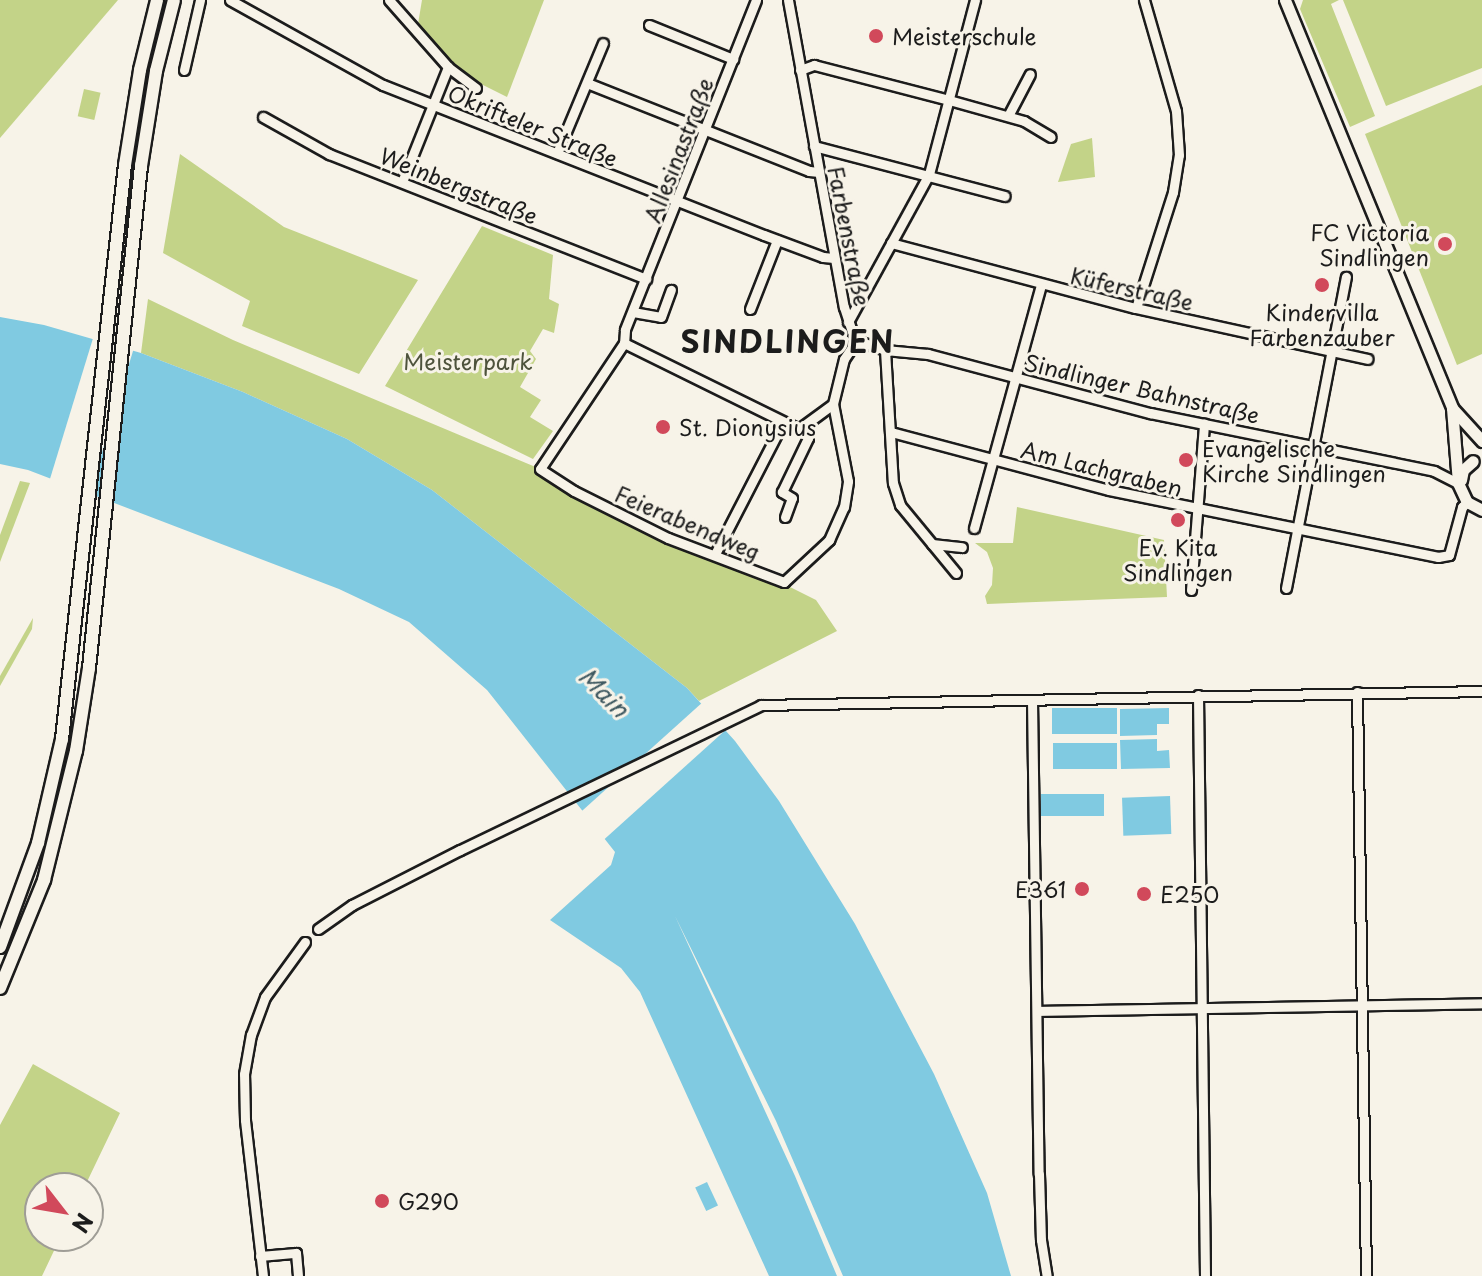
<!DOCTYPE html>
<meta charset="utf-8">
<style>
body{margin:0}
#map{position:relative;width:1482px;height:1276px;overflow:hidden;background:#f7f3e8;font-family:"Playpen Sans",sans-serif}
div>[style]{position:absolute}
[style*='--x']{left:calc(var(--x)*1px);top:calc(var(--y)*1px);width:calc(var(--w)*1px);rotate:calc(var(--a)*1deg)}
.green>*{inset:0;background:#c3d388;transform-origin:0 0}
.water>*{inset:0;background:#80cae1;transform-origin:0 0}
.pier>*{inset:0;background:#f7f3e8;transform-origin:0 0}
.roads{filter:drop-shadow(2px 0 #1c1c1c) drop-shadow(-2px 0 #1c1c1c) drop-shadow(0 2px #1c1c1c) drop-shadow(0 -2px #1c1c1c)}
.minor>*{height:9px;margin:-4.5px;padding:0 4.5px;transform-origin:4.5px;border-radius:4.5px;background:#f7f3e8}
.major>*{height:11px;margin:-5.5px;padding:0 5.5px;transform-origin:5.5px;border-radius:5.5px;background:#f7f3e8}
.highway>*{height:12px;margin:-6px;padding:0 6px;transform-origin:6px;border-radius:6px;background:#f7f3e8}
.dots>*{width:22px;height:22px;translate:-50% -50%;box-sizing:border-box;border:4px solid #f7f3e8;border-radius:50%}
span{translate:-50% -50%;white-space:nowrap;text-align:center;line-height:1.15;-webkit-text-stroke:6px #f7f3e8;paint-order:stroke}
.poi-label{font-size:22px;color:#1c1c1c}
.left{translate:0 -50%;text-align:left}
.right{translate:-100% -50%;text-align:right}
.street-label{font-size:22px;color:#1c1c1c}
.park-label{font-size:22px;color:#4e533c}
.water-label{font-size:24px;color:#3f5961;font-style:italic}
.district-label{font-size:30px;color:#1c1c1c;font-weight:700;letter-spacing:2px}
.north{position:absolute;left:24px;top:1172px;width:80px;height:80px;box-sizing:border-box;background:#f7f3e8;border:2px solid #9f9d96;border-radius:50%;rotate:121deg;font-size:22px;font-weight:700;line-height:32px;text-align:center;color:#1c1c1c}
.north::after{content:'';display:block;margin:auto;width:28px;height:36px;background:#d1495b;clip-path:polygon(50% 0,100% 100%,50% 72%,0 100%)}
</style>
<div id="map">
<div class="green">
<div style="clip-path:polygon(0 0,118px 0,0 138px)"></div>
<div style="clip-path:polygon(422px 0,544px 0,507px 97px,465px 76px,418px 24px)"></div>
<div style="clip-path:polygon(1303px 0,1339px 0,1331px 4px,1375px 116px,1350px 127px,1300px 9px)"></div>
<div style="clip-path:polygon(1343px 0,1482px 0,1482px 68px,1386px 106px)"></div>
<div style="clip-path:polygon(1482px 85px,1482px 354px,1457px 365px,1365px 134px)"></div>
<div style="left:84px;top:89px;width:17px;height:28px;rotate:13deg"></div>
<div style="clip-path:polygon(1092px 138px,1095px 177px,1058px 182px,1071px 144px)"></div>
<div style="clip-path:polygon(180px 154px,284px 227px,418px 280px,359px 374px,242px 326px,250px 301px,163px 253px)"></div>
<div style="clip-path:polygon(482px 226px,553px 255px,549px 299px,559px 304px,554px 333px,543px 329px,530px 351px,536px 359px,520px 387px,541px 400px,530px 417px,553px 431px,533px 459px,385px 386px)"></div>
<div style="clip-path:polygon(148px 299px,233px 340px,538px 468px,574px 494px,784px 584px,816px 600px,837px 631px,699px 701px,687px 688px,432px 490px,347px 439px,243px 392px,141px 353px)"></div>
<div style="clip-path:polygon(20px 481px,30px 483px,0 562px,0 535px)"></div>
<div style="clip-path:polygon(1017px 507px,1164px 540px,1167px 597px,987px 604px,985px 596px,992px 585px,993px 568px,987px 552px,975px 543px,1013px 543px)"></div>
<div style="clip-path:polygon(33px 618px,32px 629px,0 686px,0 676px)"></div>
<div style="clip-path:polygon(33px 1064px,120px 1113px,84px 1188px,40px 1188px,40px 1236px,61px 1236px,42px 1276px,0 1276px,0 1125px)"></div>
</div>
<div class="water">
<div style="clip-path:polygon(0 317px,44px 325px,141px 353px,243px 392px,347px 439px,432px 490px,687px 688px,735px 741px,779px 801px,855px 924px,934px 1074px,987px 1193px,1011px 1276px,843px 1276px,776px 1121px,675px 916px,795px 1176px,837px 1276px,769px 1276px,640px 992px,621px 968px,550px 920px,611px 865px,615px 852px,487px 690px,409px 622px,339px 589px,28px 470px,0 464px)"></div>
<div style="left:1117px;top:708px;width:26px;height:65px;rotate:90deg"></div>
<div style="clip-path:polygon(1169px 708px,1169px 724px,1157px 724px,1157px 735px,1120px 736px,1120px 709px)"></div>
<div style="clip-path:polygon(1157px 739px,1157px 751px,1169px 750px,1170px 768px,1121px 769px,1120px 740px)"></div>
<div style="left:1117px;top:743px;width:26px;height:64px;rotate:90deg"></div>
<div style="left:1104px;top:794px;width:22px;height:63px;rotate:90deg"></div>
<div style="left:1170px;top:796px;width:38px;height:48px;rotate:88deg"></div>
<div style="left:707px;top:1182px;width:26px;height:13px;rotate:65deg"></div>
</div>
<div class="pier">
<div style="left:94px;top:335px;width:42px;height:159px;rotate:17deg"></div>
<div style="left:704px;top:701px;width:36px;height:171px;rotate:48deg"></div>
</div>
<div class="roads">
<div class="minor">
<div style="--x:230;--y:0;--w:175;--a:29.1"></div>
<div style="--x:383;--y:85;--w:409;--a:21.5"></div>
<div style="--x:764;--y:235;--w:63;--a:20.4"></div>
<div style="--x:823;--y:257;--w:11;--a:5"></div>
<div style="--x:389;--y:0;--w:89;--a:48.6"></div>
<div style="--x:448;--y:67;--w:35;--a:37"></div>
<div style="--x:756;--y:0;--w:355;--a:111.7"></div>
<div style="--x:625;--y:330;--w:13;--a:94"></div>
<div style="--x:624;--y:343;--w:151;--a:123.7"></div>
<div style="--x:540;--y:469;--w:40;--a:32.9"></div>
<div style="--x:574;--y:491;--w:105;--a:26.6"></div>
<div style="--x:668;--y:538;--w:124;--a:20.8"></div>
<div style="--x:784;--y:582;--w:62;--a:-43"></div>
<div style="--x:829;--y:540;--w:36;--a:-66"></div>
<div style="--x:844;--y:507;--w:26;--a:-81"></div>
<div style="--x:848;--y:481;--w:78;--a:-101"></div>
<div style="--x:788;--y:0;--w:312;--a:79.7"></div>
<div style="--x:844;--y:307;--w:25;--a:72"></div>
<div style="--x:852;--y:331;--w:14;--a:51"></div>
<div style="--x:861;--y:342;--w:25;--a:18"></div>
<div style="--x:885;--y:350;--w:43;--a:5.3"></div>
<div style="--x:928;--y:354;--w:230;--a:14.9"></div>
<div style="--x:1150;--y:413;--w:290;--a:11.5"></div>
<div style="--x:1434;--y:471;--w:27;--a:27"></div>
<div style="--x:649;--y:25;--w:91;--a:22"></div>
<div style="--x:184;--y:70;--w:72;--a:-77.1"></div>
<div style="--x:800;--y:70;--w:15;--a:-20"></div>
<div style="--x:814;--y:65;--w:139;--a:14.5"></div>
<div style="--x:949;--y:100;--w:78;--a:15.6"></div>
<div style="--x:1024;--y:121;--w:31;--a:31"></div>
<div style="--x:587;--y:83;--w:239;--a:21.6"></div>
<div style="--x:809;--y:171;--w:10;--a:6"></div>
<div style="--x:1008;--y:116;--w:47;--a:-62.4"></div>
<div style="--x:263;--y:117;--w:76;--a:29.3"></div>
<div style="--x:329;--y:154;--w:341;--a:21.5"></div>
<div style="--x:814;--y:146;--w:197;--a:14.7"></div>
<div style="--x:557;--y:153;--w:119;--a:-67.3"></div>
<div style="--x:402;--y:182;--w:124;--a:-68.2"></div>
<div style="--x:891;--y:243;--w:253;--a:14.9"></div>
<div style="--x:1136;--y:308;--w:237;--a:12.4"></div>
<div style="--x:1136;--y:308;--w:122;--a:-72.3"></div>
<div style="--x:1173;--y:192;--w:37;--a:-81"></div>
<div style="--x:1179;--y:155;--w:44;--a:-93.9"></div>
<div style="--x:1176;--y:111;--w:116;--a:-106.1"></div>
<div style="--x:750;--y:309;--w:74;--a:-68.6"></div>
<div style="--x:633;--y:312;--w:28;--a:10"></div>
<div style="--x:661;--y:317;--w:29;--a:-70"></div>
<div style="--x:848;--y:322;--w:169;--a:-61.3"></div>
<div style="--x:929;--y:174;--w:180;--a:-75.2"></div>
<div style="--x:624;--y:343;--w:195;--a:26.2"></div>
<div style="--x:799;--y:429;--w:42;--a:-36.3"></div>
<div style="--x:833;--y:404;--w:46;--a:-76.3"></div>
<div style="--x:844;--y:359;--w:25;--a:-56"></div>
<div style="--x:885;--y:350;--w:133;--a:86.6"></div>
<div style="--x:893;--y:483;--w:23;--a:72"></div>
<div style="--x:900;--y:505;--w:88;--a:50.5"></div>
<div style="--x:891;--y:432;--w:226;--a:14.9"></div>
<div style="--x:1109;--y:490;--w:336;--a:11.5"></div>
<div style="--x:1438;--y:557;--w:11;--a:-10"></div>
<div style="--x:1449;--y:555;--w:50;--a:-74.8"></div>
<div style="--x:1462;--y:507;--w:7;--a:-45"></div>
<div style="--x:785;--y:517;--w:20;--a:-70"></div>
<div style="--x:792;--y:498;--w:12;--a:-149"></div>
<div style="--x:782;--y:492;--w:60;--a:-64.3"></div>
<div style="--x:808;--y:438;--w:11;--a:-117"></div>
<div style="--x:974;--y:528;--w:252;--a:-74.6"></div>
<div style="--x:932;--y:544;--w:30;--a:6"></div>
<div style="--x:715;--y:554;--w:148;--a:-62.7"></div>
<div style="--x:1286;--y:588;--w:317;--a:-79.1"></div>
<div style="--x:1191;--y:590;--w:167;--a:-85.5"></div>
<div style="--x:1357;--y:692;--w:584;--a:89.12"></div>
<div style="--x:1198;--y:695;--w:581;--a:89.31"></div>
<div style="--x:1032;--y:700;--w:474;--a:89.2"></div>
<div style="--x:1039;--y:1174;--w:66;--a:88.3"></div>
<div style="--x:1041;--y:1240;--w:36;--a:81"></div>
<div style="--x:318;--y:929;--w:42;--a:-35.2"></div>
<div style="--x:352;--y:905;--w:121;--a:-27"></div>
<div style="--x:460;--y:850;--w:334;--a:-25.7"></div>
<div style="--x:761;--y:705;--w:721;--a:-1.11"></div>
<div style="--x:1038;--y:1011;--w:444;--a:-1"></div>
<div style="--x:260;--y:1256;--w:36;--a:-5"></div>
<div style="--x:296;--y:1253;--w:23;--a:85"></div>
<div style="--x:263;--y:1276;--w:157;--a:-96.6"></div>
<div style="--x:245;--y:1120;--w:46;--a:-91.2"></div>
<div style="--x:244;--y:1074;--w:40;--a:-80"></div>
<div style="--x:251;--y:1035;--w:40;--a:-69.8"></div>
<div style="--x:265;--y:997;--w:68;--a:-54"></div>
</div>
<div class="major">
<div style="--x:1285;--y:0;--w:441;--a:67.7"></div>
<div style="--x:1452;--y:408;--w:75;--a:85.4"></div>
<div style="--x:1458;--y:483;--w:21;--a:65"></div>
<div style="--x:1467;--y:502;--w:17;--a:28"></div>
<div style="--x:1452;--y:408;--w:45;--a:47.7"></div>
<div style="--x:1461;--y:480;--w:10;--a:-79"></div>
<div style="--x:1463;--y:470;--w:13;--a:-42"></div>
</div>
<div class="highway">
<div style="--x:0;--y:947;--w:111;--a:-69.9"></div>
<div style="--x:38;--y:843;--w:107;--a:-77"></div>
<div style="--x:62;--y:739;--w:577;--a:-83.74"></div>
<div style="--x:125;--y:165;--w:96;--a:-81"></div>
<div style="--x:140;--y:70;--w:72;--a:-76.3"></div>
<div style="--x:0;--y:988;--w:117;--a:-67.8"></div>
<div style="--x:44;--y:880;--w:133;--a:-76.1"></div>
<div style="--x:76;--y:751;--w:84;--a:-81.1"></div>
<div style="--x:89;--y:668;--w:505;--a:-84.09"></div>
<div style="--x:141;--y:166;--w:96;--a:-81"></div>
<div style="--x:156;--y:71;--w:73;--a:-75.8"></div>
</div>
</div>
<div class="dots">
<div style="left:876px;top:36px;background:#d1495b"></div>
<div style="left:1445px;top:244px;background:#d1495b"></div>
<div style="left:1322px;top:285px;background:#d1495b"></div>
<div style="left:663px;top:427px;background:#d1495b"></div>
<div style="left:1186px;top:460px;background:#d1495b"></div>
<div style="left:1178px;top:520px;background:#d1495b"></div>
<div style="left:1082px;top:889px;background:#d1495b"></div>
<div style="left:1144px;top:894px;background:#d1495b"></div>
<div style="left:382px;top:1201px;background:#d1495b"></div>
</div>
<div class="poi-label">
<span class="left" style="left:892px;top:36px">Meisterschule</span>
<span class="right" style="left:1429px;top:244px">FC Victoria<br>Sindlingen</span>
<span style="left:1322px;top:324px">Kindervilla<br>Farbenzauber</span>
<span class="left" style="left:679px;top:427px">St. Dionysius</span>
<span class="left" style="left:1202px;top:460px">Evangelische<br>Kirche Sindlingen</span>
<span style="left:1178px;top:559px">Ev. Kita<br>Sindlingen</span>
<span class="right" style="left:1066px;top:889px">E361</span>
<span class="left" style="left:1160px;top:894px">E250</span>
<span class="left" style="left:398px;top:1201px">G290</span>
</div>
<div class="street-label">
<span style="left:533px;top:125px;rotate:22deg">Okrifteler Straße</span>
<span style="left:678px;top:150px;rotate:-69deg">Allesinastraße</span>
<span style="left:459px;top:185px;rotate:22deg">Weinbergstraße</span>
<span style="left:850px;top:236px;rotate:79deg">Farbenstraße</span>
<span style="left:1132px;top:288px;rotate:13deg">Küferstraße</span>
<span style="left:1142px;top:388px;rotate:13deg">Sindlinger Bahnstraße</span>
<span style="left:1102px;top:468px;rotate:14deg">Am Lachgraben</span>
<span style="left:688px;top:522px;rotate:23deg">Feierabendweg</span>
</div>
<div class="park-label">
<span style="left:468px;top:361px">Meisterpark</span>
</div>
<div class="water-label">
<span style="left:604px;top:692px;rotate:45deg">Main</span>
</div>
<div class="district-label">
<span style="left:788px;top:341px">SINDLINGEN</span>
</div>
<div class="north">N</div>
</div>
